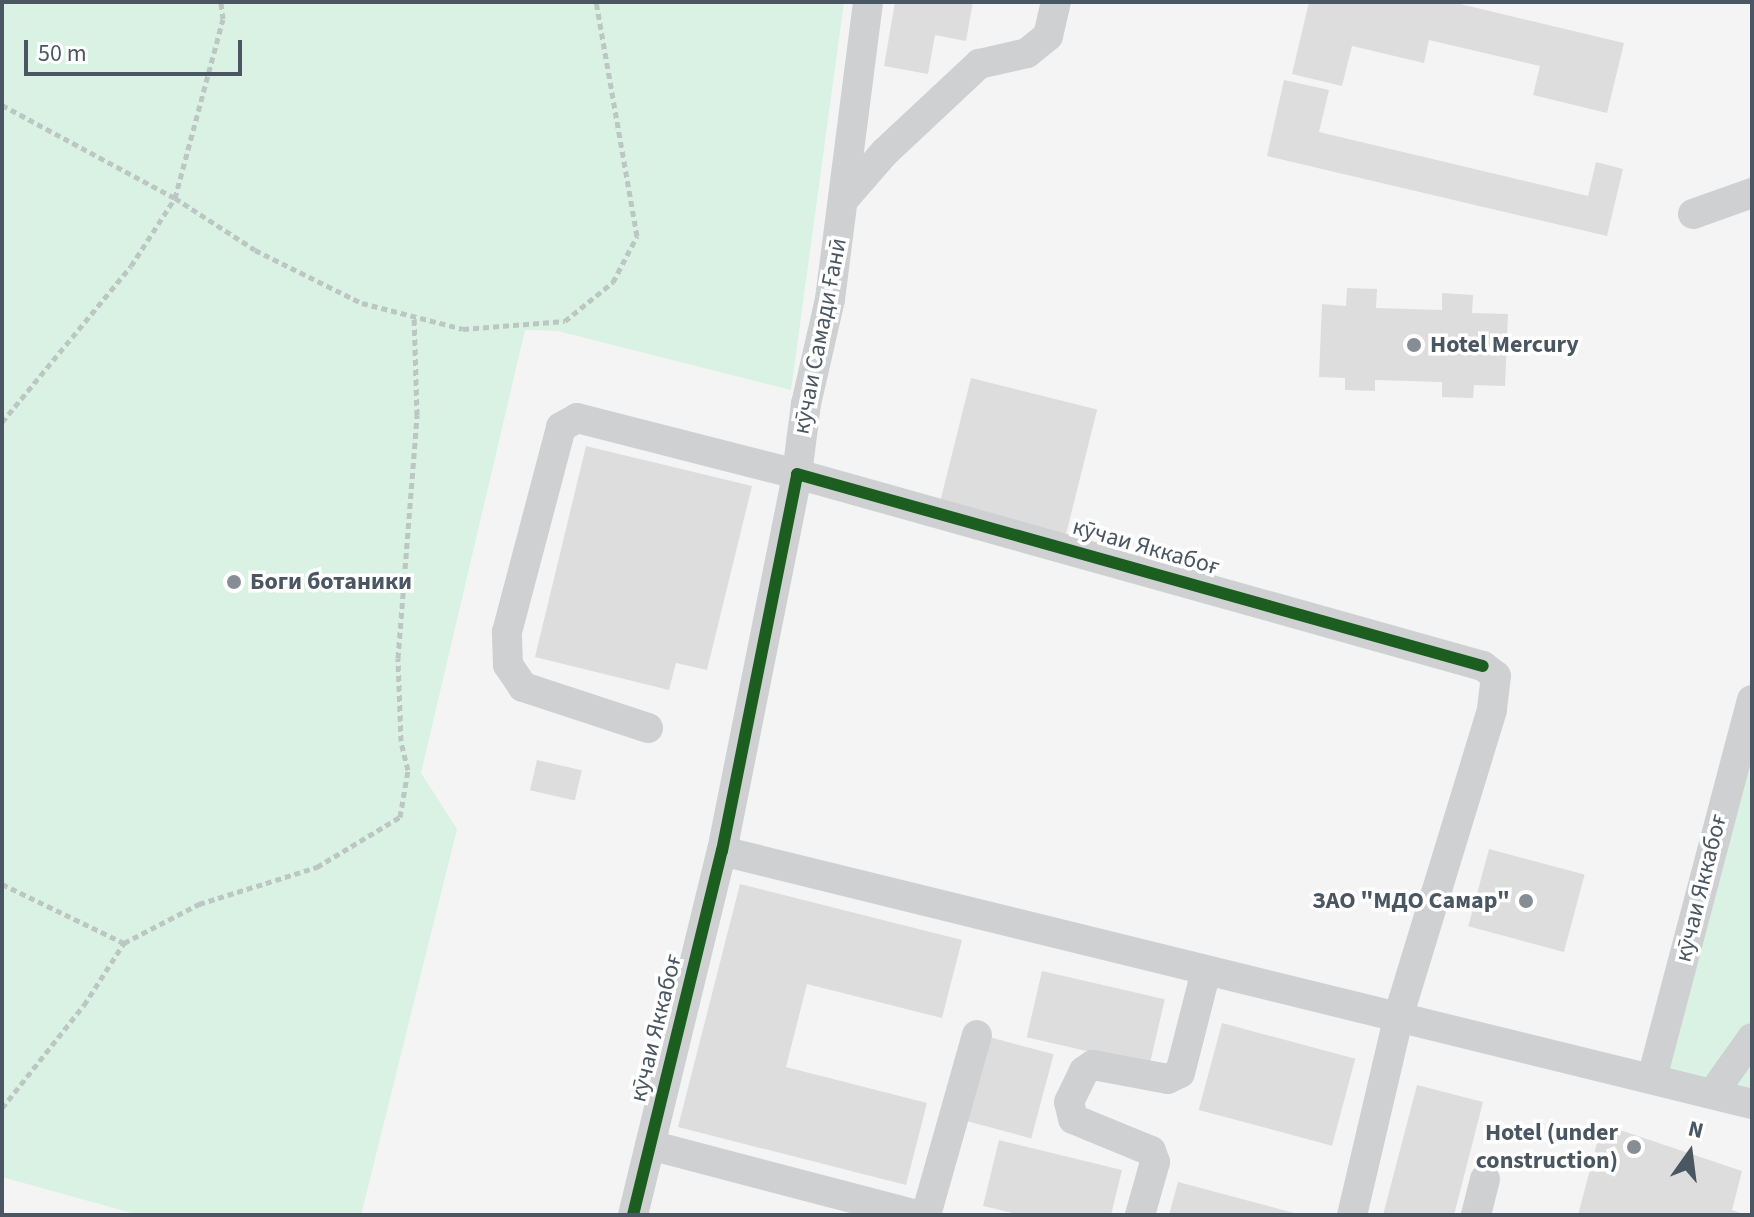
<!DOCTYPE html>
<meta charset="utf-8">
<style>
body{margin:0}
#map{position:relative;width:1754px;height:1217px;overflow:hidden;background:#f4f4f4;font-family:"Source Sans 3",sans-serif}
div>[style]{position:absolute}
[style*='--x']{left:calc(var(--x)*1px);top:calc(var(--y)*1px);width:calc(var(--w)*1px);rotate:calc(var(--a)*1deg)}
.green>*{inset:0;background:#d9f2e3}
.building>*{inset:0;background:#ddddde;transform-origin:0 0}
.path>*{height:5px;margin-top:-2.5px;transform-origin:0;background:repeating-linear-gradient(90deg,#bcc7c4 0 6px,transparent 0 10px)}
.minor>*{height:30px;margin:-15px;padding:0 15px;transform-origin:15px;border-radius:15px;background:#ced0d2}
.cycleway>*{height:12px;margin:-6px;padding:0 6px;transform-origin:6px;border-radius:6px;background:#1b5e20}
.dots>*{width:22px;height:22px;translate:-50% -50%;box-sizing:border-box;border:4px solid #fff;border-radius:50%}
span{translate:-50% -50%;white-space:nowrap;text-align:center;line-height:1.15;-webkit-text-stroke:7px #fff;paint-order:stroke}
.street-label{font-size:24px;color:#4a5661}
.poi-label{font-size:24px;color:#4a5661;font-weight:700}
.left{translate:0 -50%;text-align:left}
.right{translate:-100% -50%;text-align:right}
.frame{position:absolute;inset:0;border:4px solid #4a5661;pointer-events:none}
.north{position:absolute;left:1650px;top:1113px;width:80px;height:80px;-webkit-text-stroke:6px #fff;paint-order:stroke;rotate:14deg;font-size:22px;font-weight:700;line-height:32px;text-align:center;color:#4a5661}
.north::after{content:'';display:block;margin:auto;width:28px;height:36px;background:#4a5661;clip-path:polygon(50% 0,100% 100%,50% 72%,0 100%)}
.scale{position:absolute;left:24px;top:40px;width:218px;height:36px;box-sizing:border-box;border:4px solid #4a5661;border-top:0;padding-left:10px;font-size:24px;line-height:28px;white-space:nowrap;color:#4a5661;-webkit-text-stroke:6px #fff;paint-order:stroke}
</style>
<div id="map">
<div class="green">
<div style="clip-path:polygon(2px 2px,844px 2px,791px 390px,558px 331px,525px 330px,421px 773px,457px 829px,361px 1215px,139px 1215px,2px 1177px)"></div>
<div style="clip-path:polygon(1752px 716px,1752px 1105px,1652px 1078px)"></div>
</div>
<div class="building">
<div style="clip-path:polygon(895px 2px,973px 2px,966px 41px,935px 35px,928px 74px,884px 66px)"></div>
<div style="clip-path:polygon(1309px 2px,1452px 2px,1624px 43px,1607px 113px,1533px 95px,1540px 66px,1429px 40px,1424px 63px,1352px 46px,1342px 86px,1292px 74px)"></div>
<div style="clip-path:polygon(1284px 80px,1329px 90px,1319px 132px,1588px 196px,1596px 162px,1623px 169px,1607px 236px,1267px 156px)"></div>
<div style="clip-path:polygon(1347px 288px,1377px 289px,1376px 308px,1442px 310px,1442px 293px,1473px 295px,1472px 313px,1508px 314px,1505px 386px,1474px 385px,1473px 398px,1442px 397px,1442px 382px,1375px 380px,1375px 391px,1345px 390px,1345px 378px,1319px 377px,1322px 304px,1346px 306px)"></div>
<div style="left:971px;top:378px;width:130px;height:135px;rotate:14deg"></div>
<div style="clip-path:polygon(586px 446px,752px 486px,707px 670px,676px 663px,669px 690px,535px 657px)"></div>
<div style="left:537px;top:760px;width:46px;height:31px;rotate:13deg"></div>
<div style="left:1489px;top:849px;width:99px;height:80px;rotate:15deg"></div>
<div style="clip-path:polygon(740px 884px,962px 940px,942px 1018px,807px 984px,786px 1067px,927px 1103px,906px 1185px,678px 1127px)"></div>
<div style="left:1042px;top:971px;width:126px;height:68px;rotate:13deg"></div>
<div style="left:1222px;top:1023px;width:138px;height:90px;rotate:15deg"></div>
<div style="left:989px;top:1037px;width:67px;height:87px;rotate:15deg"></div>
<div style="clip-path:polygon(1417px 1085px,1483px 1102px,1454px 1215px,1383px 1215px)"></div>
<div style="clip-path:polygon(1602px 1124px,1742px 1171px,1732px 1210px,1746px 1215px,1578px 1215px)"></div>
<div style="clip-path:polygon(999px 1140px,1122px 1170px,1111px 1215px,1021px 1215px,983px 1206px)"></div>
<div style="clip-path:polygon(1178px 1182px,1298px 1214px,1298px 1215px,1169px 1215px)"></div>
</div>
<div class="path">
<div style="--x:2;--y:105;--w:196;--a:28.3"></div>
<div style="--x:175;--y:198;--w:95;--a:33"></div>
<div style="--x:255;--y:250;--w:119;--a:26.4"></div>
<div style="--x:362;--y:303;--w:104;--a:14.4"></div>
<div style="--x:463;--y:329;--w:102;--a:-4.5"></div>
<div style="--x:565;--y:321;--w:62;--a:-39.1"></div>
<div style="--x:613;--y:282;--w:52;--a:-62.4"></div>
<div style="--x:637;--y:236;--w:238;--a:-99.9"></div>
<div style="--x:2;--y:422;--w:202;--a:-50.4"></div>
<div style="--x:131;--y:266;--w:81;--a:-57.1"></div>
<div style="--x:175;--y:198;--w:185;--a:-75"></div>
<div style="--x:223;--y:19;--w:17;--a:-97"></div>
<div style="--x:2;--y:884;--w:136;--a:25.8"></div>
<div style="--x:2;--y:1108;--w:132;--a:-51.5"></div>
<div style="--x:84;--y:1005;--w:74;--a:-57.2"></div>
<div style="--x:124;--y:943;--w:85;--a:-27.5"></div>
<div style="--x:199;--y:904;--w:124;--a:-17.4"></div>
<div style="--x:317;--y:867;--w:97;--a:-31.1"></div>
<div style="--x:400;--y:817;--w:48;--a:-80.3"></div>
<div style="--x:408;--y:770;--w:30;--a:-104"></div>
<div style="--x:401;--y:741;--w:83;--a:-92.1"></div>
<div style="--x:398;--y:658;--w:244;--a:-85.5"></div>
<div style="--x:417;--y:415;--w:99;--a:-91.7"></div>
</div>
<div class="minor">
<div style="--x:845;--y:198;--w:61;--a:-49"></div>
<div style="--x:885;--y:152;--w:129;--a:-43.1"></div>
<div style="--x:979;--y:64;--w:49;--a:-12.9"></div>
<div style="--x:1027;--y:53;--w:27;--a:-39"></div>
<div style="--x:1048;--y:36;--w:35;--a:-77"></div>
<div style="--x:1693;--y:214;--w:63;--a:-19.6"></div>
<div style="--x:648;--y:728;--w:132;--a:-161.8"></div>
<div style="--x:523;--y:687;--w:27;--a:-124"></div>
<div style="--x:508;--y:665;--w:33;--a:-92"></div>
<div style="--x:507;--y:632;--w:212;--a:-75.2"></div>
<div style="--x:561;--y:427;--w:18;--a:-29"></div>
<div style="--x:577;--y:418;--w:227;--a:14.3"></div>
<div style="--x:797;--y:474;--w:712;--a:15.64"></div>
<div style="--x:1483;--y:666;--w:16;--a:38"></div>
<div style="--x:1496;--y:676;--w:34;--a:97"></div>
<div style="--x:1492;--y:710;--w:319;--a:107"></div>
<div style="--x:1399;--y:1015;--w:205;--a:103.2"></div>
<div style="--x:722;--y:851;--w:1061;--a:13.8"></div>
<div style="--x:1652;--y:1078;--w:391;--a:-75.2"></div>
<div style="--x:1713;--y:1093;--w:67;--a:-54.7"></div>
<div style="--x:650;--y:1145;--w:275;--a:14.7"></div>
<div style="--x:633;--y:1215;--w:375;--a:-76.3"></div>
<div style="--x:722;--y:851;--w:384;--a:-78.7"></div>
<div style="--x:797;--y:474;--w:71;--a:-82.7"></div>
<div style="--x:806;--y:404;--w:108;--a:-77.1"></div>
<div style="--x:830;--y:299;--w:299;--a:-82.7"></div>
<div style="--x:926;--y:1215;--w:187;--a:-74.2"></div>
<div style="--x:1140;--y:1215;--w:55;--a:-74.2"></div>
<div style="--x:1155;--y:1162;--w:12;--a:-110"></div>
<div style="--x:1151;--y:1151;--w:84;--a:-157.7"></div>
<div style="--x:1073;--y:1119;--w:17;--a:-103"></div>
<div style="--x:1069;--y:1102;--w:34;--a:-64"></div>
<div style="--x:1084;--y:1071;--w:11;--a:-34"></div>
<div style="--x:1093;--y:1065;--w:76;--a:10.6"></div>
<div style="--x:1168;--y:1079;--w:13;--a:-27"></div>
<div style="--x:1180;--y:1073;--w:105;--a:-75.7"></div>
<div style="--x:1476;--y:1215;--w:37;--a:-76"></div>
</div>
<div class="cycleway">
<div style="--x:633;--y:1215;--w:375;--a:-76.3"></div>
<div style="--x:722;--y:851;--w:384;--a:-78.7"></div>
<div style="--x:797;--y:474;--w:712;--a:15.64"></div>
</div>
<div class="dots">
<div style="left:1414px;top:345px;background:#868d94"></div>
<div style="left:234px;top:582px;background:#868d94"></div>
<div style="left:1526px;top:901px;background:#868d94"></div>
<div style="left:1634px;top:1147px;background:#868d94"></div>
</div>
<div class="street-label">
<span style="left:820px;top:336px;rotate:-79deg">кӯчаи Самади Ғанӣ</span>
<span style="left:1146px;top:547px;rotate:16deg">кӯчаи Яккабоғ</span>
<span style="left:1701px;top:888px;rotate:-76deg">кӯчаи Яккабоғ</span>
<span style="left:656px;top:1028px;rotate:-76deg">кӯчаи Яккабоғ</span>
</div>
<div class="poi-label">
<span class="left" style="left:1430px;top:345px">Hotel Mercury</span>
<span class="left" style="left:250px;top:582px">Боги ботаники</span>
<span class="right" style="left:1510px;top:901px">ЗАО "МДО Самар"</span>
<span class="right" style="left:1618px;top:1147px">Hotel (under<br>construction)</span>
</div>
<div class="frame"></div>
<div class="north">N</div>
<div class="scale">50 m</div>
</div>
